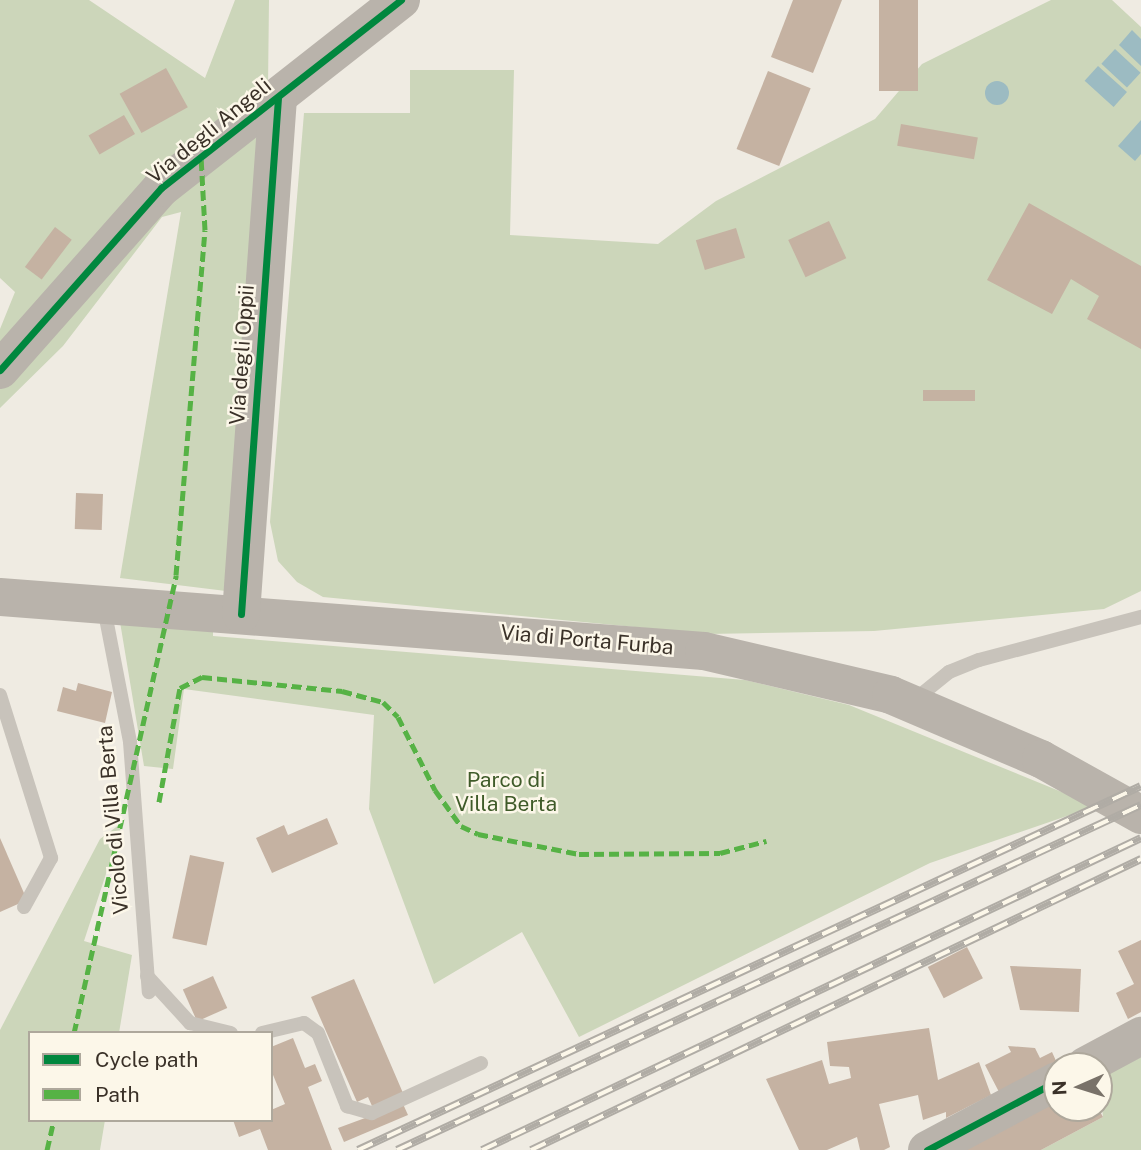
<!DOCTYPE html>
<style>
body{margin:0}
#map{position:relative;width:1141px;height:1150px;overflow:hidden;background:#efebe2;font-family:"Public Sans",sans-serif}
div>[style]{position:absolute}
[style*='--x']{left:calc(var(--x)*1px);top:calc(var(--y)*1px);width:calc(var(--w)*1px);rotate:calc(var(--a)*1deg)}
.green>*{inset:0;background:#ccd6ba}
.water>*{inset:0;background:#9cbbc2;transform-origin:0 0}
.round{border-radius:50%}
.building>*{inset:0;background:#c5b2a2;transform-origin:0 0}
.lane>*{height:14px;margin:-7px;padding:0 7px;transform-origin:7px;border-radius:7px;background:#c8c3bb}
.secondary>*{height:38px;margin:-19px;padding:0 19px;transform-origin:19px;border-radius:19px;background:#b9b3ab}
.rail>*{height:8px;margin-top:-4px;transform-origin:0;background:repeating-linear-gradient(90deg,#fcf7e9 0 16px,#b0aca5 0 32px);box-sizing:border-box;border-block:2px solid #b0aca5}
.quiet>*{height:5px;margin-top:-2.5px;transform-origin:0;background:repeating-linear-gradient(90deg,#56b245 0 10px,transparent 0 15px)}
.cycleway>*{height:7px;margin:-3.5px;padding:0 3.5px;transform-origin:3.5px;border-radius:3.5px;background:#00873e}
span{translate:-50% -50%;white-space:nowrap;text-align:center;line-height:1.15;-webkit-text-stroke:5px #fcf7e9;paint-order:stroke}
.street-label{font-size:21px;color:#3a3128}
.park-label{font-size:21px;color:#3f5b29}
.legend{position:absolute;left:28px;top:1031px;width:245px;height:91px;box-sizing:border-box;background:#fcf7e9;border:2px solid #aea89c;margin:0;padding:9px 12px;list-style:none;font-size:21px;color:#3a3128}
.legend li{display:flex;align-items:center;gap:14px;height:35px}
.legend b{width:35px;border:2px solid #aea89c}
.north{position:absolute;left:1043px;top:1052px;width:70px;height:70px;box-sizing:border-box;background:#fcf7e9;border:2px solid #aea89c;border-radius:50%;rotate:267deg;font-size:19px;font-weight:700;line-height:28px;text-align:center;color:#3a3128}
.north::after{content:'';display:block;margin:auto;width:24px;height:32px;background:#797269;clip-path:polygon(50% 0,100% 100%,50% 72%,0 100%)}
</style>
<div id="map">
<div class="green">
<div style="clip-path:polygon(0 0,89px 0,205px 78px,235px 0,269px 0,268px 86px,226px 591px,120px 578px,181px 212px,162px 217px,63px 346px,0 408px,0 329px,15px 292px,0 278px)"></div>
<div style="clip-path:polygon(1051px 0,1112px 0,1141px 27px,1141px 591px,1104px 609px,874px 631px,707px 634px,323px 597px,297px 582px,278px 561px,270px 522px,304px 113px,410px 113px,410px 70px,514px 70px,510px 235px,658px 244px,716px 201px,875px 119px,922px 64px)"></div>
<div style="clip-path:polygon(120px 622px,213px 626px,213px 636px,745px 680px,849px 705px,1096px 806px,930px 863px,579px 1037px,522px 932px,434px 984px,369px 809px,374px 715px,184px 689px,173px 769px,144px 766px)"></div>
<div style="clip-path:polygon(123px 822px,84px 941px,132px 955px,119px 1033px,30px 1033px,30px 1120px,105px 1120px,100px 1150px,0 1150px,0 1030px,100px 839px)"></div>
<div style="clip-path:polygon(1141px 1057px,1141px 1150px,1041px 1150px,1103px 1117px,1099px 1078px)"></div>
</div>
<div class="water">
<div style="clip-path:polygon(1132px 30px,1141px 39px,1141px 66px,1119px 45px)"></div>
<div style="left:1115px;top:49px;width:35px;height:20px;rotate:43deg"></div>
<div style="left:1098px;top:66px;width:39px;height:20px;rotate:42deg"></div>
<div class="round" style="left:985px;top:81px;width:24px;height:24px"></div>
<div style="clip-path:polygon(1141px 120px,1141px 154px,1135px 161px,1118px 146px)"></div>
</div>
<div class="building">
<div style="clip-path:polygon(793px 0,842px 0,813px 73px,771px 57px)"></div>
<div style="left:879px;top:0;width:39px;height:91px"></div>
<div style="left:166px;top:68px;width:45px;height:53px;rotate:61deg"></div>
<div style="left:768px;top:71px;width:46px;height:84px;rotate:22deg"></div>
<div style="left:124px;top:115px;width:22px;height:41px;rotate:60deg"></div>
<div style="left:901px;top:124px;width:78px;height:22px;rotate:10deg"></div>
<div style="clip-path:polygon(1029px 203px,1141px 266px,1141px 349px,1087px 319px,1099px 296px,1071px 279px,1052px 314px,987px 280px)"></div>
<div style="left:829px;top:221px;width:41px;height:45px;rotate:65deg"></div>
<div style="left:55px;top:227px;width:21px;height:50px;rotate:37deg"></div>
<div style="left:736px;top:228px;width:31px;height:42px;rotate:73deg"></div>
<div style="left:923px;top:390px;width:52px;height:11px"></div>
<div style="left:76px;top:493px;width:27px;height:36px;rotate:2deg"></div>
<div style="clip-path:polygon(78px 683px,112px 692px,105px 723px,57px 711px,63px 687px,76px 691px)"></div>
<div style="clip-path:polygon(327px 818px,338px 844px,272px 873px,256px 838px,284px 825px,288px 835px)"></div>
<div style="clip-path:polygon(0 838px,27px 900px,0 912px)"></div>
<div style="left:190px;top:855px;width:35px;height:85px;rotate:12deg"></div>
<div style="clip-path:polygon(1141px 940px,1141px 1012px,1128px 1019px,1116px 993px,1134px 984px,1118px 951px)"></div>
<div style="left:967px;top:947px;width:35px;height:44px;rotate:63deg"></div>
<div style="clip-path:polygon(1010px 966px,1081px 969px,1079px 1012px,1020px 1010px)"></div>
<div style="left:213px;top:976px;width:35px;height:33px;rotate:66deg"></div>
<div style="clip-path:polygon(354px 979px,403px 1093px,372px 1106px,368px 1097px,357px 1102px,311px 997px)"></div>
<div style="clip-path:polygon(929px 1028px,938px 1080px,979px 1062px,991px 1095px,946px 1118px,946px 1112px,923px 1120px,918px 1095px,879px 1104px,890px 1147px,884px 1150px,860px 1150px,857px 1137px,827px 1150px,799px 1150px,766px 1079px,822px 1060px,829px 1084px,851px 1078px,849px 1067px,830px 1066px,827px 1042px)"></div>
<div style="clip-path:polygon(293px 1038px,305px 1068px,315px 1064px,322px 1081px,308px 1087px,332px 1150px,268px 1150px,260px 1129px,239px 1137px,233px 1120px,271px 1120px,271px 1110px,285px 1104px,271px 1070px,271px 1047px)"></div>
<div style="clip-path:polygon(1008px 1046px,1035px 1048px,1040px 1058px,1052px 1052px,1057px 1063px,999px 1092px,985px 1065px,1011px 1052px)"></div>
<div style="clip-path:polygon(1057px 1100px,1057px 1108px,1098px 1108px,1103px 1117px,1041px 1150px,961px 1150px)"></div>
<div style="clip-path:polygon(403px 1104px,408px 1115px,344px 1142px,338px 1128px)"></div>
</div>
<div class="lane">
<div style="--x:104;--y:608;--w:136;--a:79"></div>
<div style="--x:130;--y:742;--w:251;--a:85.7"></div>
<div style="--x:0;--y:695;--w:171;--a:72.6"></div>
<div style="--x:51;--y:858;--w:56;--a:118.9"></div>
<div style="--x:912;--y:702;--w:48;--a:-39"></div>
<div style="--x:949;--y:672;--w:32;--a:-22"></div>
<div style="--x:979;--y:660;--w:168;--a:-14.9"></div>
<div style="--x:147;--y:976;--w:64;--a:47.5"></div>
<div style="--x:190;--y:1023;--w:42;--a:13.7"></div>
<div style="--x:262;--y:1033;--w:43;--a:-13.4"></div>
<div style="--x:304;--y:1023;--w:17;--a:36"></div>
<div style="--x:318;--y:1033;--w:79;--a:68.3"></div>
<div style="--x:347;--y:1106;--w:26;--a:16"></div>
<div style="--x:372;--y:1113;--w:120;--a:-24.6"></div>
</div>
<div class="secondary">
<div style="--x:0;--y:370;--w:243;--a:-48.5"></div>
<div style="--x:161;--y:188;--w:305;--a:-38.1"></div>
<div style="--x:0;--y:597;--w:706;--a:4.39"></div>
<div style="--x:704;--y:651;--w:192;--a:13.2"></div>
<div style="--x:891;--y:695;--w:163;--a:23.1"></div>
<div style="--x:1041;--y:759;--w:115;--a:29.2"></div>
<div style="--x:241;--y:614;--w:517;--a:-85.9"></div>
<div style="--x:1085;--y:1066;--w:64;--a:-28.2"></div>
<div style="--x:927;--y:1150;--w:147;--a:-28"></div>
</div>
<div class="rail">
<div style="--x:358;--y:1150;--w:863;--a:-24.93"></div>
<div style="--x:397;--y:1150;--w:820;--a:-24.88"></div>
<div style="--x:482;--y:1150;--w:729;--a:-25.33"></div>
<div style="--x:531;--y:1150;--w:676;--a:-25.5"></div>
</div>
<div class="quiet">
<div style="--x:159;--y:802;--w:116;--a:-79.6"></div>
<div style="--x:180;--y:688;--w:25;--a:-27"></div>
<div style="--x:202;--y:677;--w:141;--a:5.7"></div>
<div style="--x:342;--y:691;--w:42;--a:15"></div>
<div style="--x:383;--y:702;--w:21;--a:45"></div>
<div style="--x:398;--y:717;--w:82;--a:63.1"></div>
<div style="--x:435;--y:790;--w:44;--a:54.2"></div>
<div style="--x:461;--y:826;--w:19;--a:25"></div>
<div style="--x:478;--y:834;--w:103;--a:11.2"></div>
<div style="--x:579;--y:854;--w:141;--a:-0.4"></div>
<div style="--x:720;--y:853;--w:48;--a:-14.6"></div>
<div style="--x:74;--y:1033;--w:469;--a:-77.4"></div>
<div style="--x:176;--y:575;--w:346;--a:-85.2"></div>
<div style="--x:205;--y:230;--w:74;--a:-93.1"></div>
<div style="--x:47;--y:1150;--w:31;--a:-77"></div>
</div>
<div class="cycleway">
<div style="--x:0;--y:370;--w:243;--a:-48.5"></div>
<div style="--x:161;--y:188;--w:305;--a:-38.1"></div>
<div style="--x:241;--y:614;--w:517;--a:-85.9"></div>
<div style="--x:927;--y:1150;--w:147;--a:-28"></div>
</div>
<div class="street-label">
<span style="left:209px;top:131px;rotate:-39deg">Via degli Angeli</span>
<span style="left:242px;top:355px;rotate:-86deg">Via degli Oppii</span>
<span style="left:587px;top:640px;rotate:5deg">Via di Porta Furba</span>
<span style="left:113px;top:820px;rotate:-95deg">Vicolo di Villa Berta</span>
</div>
<div class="park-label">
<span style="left:506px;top:792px">Parco di<br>Villa Berta</span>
</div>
<ul class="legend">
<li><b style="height:9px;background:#00873e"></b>Cycle path</li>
<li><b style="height:9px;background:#56b245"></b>Path</li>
</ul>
<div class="north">N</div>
</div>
